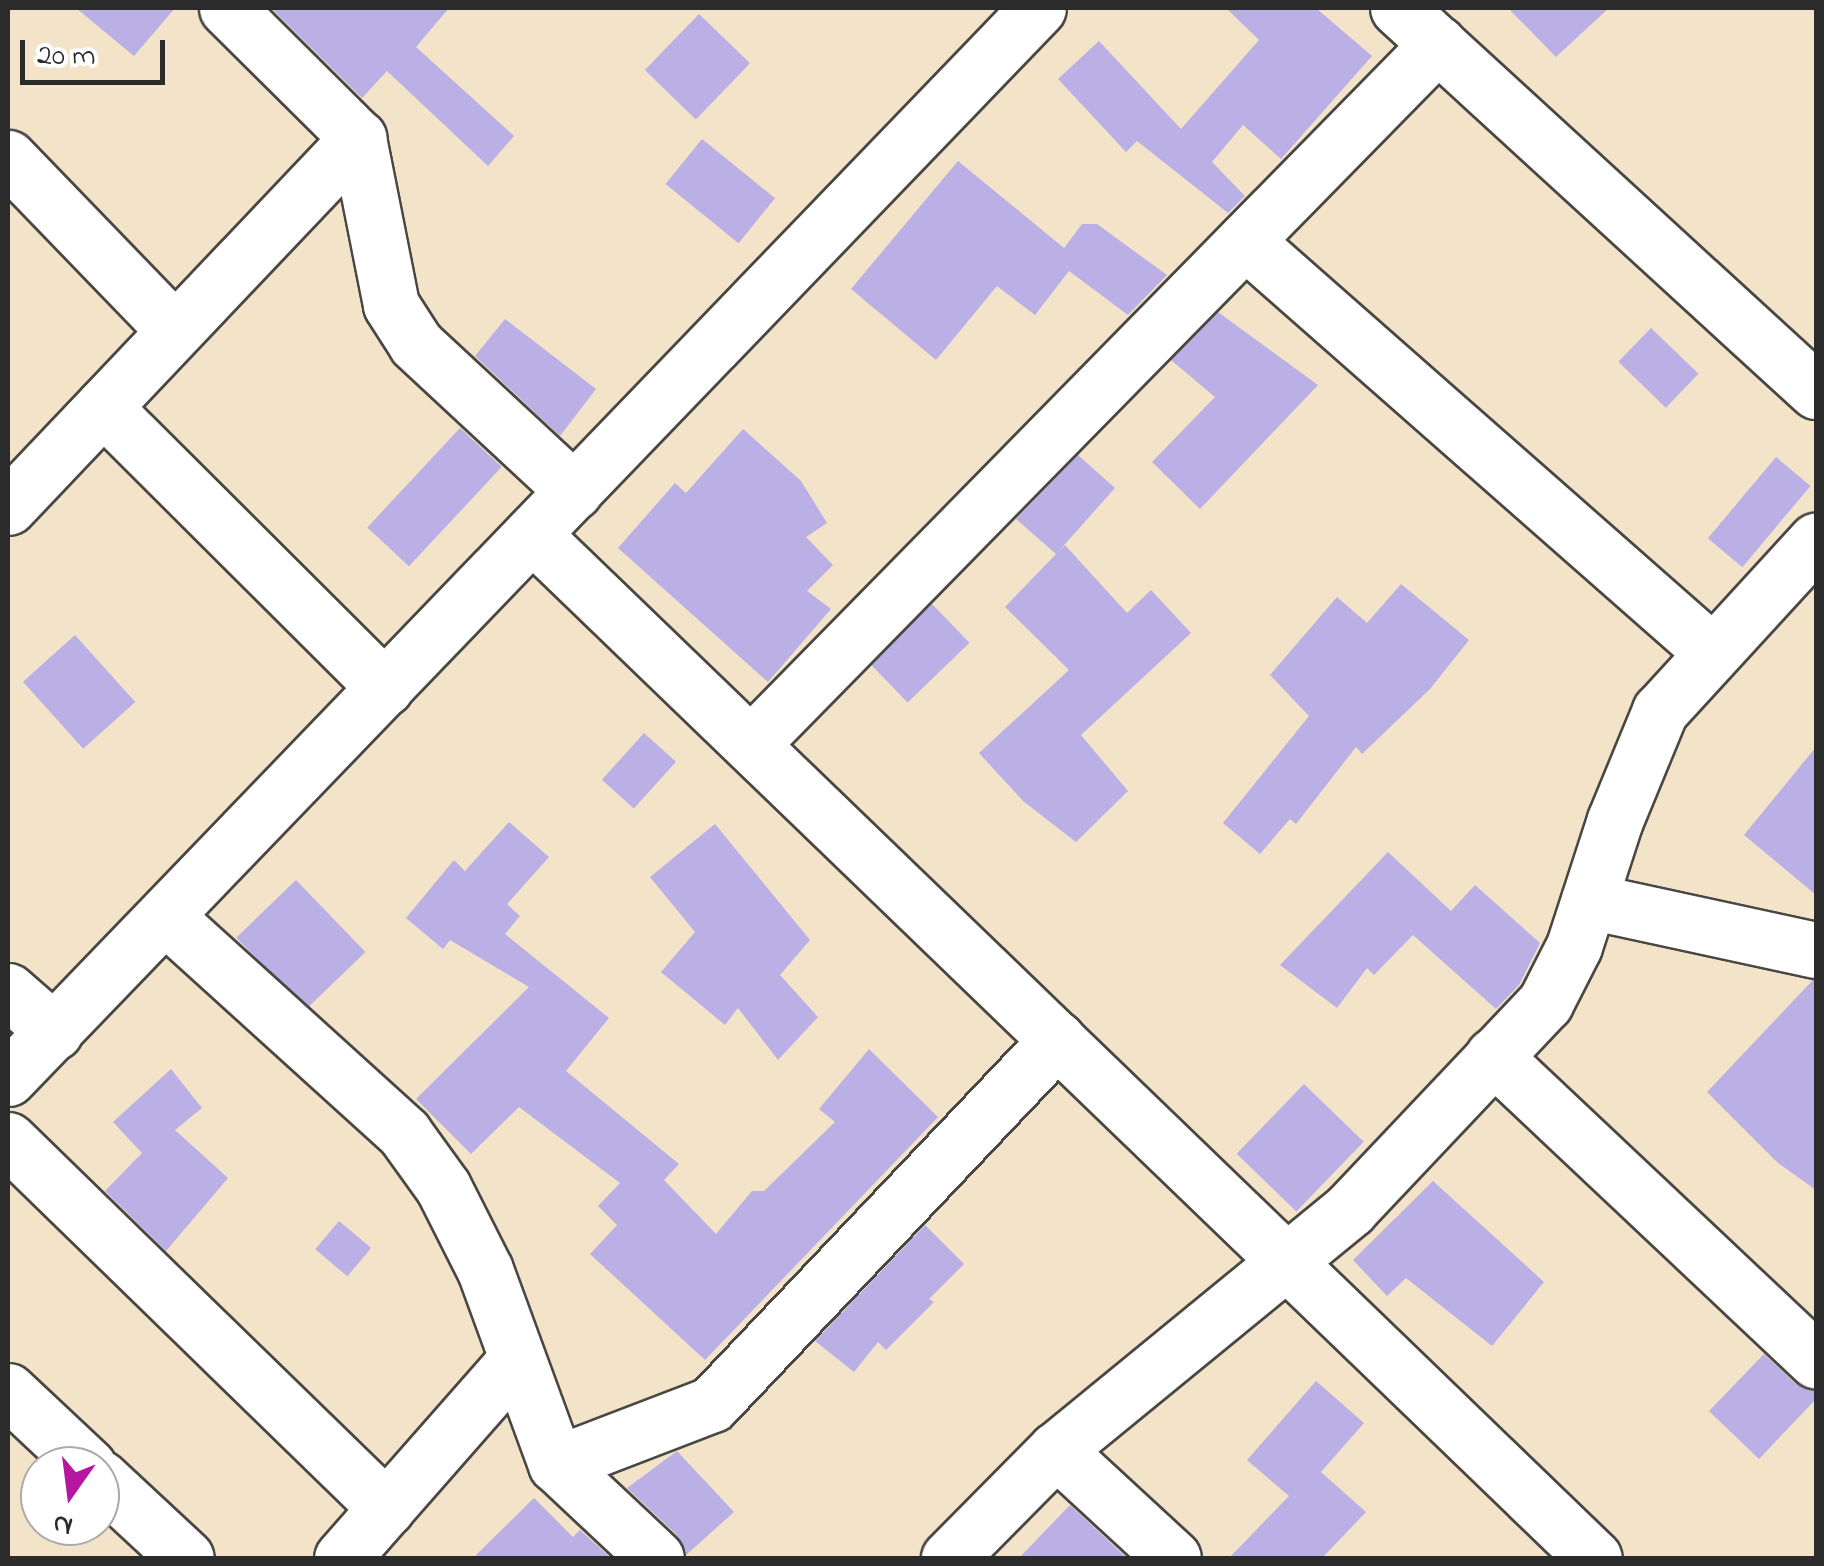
<!DOCTYPE html>
<style>
body{margin:0}
#map{position:relative;width:1824px;height:1566px;overflow:hidden;background:#f3e3c9;font-family:"Indie Flower",sans-serif}
div>[style]{position:absolute}
[style*='--x']{left:calc(var(--x)*1px);top:calc(var(--y)*1px);width:calc(var(--w)*1px);rotate:calc(var(--a)*1deg)}
.building>*{inset:0;background:#bab0e5;transform-origin:0 0}
.roads{filter:drop-shadow(2px 0 #494743) drop-shadow(-2px 0 #494743) drop-shadow(0 2px #494743) drop-shadow(0 -2px #494743)}
.minor>*{height:55px;margin:-27.5px;padding:0 27.5px;transform-origin:27.5px;border-radius:27.5px;background:#fff}
span{translate:-50% -50%;white-space:nowrap;text-align:center;line-height:1.15;-webkit-text-stroke:10px #fff;paint-order:stroke}
.frame{position:absolute;inset:0;border:10px solid #2b2b2b;pointer-events:none}
.north{position:absolute;left:20px;top:1446px;width:100px;height:100px;box-sizing:border-box;background:#fff;border:2px solid #aaa;border-radius:50%;rotate:194deg;font-size:28px;font-weight:700;line-height:40px;text-align:center;color:#2b2b2b}
.north::after{content:'';display:block;margin:auto;width:35px;height:45px;background:#b5179e;clip-path:polygon(50% 0,100% 100%,50% 72%,0 100%)}
.scale{position:absolute;left:20px;top:40px;width:145px;height:45px;box-sizing:border-box;border:5px solid #2b2b2b;border-top:0;padding-left:12px;font-size:30px;line-height:35px;white-space:nowrap;color:#2b2b2b;-webkit-text-stroke:8px #fff;paint-order:stroke}
</style>
<div id="map">
<div class="building">
<div style="clip-path:polygon(76px 8px,175px 8px,134px 56px)"></div>
<div style="clip-path:polygon(271px 8px,449px 8px,416px 47px,514px 136px,488px 166px,387px 71px,362px 98px)"></div>
<div style="clip-path:polygon(1226px 8px,1316px 8px,1372px 56px,1281px 159px,1243px 125px,1212px 162px,1245px 196px,1228px 213px,1137px 141px,1126px 152px,1058px 79px,1099px 41px,1181px 129px,1259px 40px)"></div>
<div style="clip-path:polygon(1508px 8px,1609px 8px,1556px 57px)"></div>
<div style="left:699px;top:14px;width:71px;height:78px;rotate:44deg"></div>
<div style="left:702px;top:139px;width:94px;height:58px;rotate:39deg"></div>
<div style="clip-path:polygon(958px 161px,1064px 248px,1082px 224px,1097px 224px,1167px 275px,1128px 315px,1069px 271px,1035px 315px,997px 286px,936px 360px,851px 289px)"></div>
<div style="clip-path:polygon(1218px 312px,1318px 385px,1200px 509px,1152px 462px,1215px 397px,1171px 360px)"></div>
<div style="clip-path:polygon(505px 319px,596px 389px,560px 436px,475px 356px)"></div>
<div style="left:1651px;top:328px;width:66px;height:47px;rotate:44deg"></div>
<div style="left:460px;top:428px;width:57px;height:136px;rotate:43deg"></div>
<div style="clip-path:polygon(743px 429px,801px 481px,827px 523px,806px 537px,833px 565px,807px 591px,831px 609px,768px 682px,618px 548px,675px 483px,686px 493px)"></div>
<div style="clip-path:polygon(1078px 455px,1115px 488px,1057px 553px,1065px 545px,1127px 613px,1151px 590px,1191px 633px,1081px 735px,1128px 791px,1076px 842px,1023px 801px,979px 753px,1069px 670px,1005px 607px,1056px 554px,1016px 519px)"></div>
<div style="left:1776px;top:457px;width:45px;height:106px;rotate:40deg"></div>
<div style="clip-path:polygon(1401px 584px,1469px 640px,1430px 689px,1362px 754px,1356px 747px,1296px 824px,1290px 819px,1260px 854px,1223px 823px,1309px 716px,1270px 675px,1337px 597px,1367px 623px)"></div>
<div style="left:932px;top:604px;width:54px;height:86px;rotate:46deg"></div>
<div style="left:75px;top:635px;width:90px;height:70px;rotate:48deg"></div>
<div style="left:644px;top:733px;width:43px;height:63px;rotate:42deg"></div>
<div style="clip-path:polygon(1816px 747px,1816px 895px,1744px 835px)"></div>
<div style="clip-path:polygon(509px 822px,549px 857px,507px 904px,520px 916px,505px 934px,609px 1018px,566px 1071px,679px 1164px,664px 1180px,716px 1234px,752px 1191px,764px 1191px,835px 1122px,819px 1109px,869px 1049px,938px 1117px,705px 1360px,590px 1254px,617px 1225px,598px 1206px,620px 1183px,519px 1107px,471px 1154px,416px 1099px,529px 987px,450px 940px,443px 949px,406px 918px,454px 860px,465px 871px)"></div>
<div style="clip-path:polygon(715px 824px,810px 940px,780px 975px,818px 1017px,778px 1060px,738px 1008px,725px 1025px,661px 972px,695px 932px,650px 877px)"></div>
<div style="clip-path:polygon(1388px 852px,1451px 911px,1475px 885px,1540px 943px,1519px 985px,1496px 1009px,1413px 935px,1374px 975px,1367px 968px,1337px 1008px,1280px 965px)"></div>
<div style="left:296px;top:880px;width:100px;height:83px;rotate:46deg"></div>
<div style="clip-path:polygon(1813px 980px,1816px 980px,1816px 1190px,1778px 1163px,1707px 1092px)"></div>
<div style="clip-path:polygon(171px 1069px,202px 1108px,175px 1130px,228px 1178px,166px 1251px,105px 1191px,142px 1153px,113px 1122px)"></div>
<div style="left:1304px;top:1084px;width:83px;height:97px;rotate:44deg"></div>
<div style="clip-path:polygon(1433px 1181px,1544px 1282px,1492px 1346px,1406px 1278px,1387px 1296px,1353px 1260px)"></div>
<div style="left:339px;top:1221px;width:42px;height:37px;rotate:40deg"></div>
<div style="clip-path:polygon(925px 1225px,964px 1264px,929px 1299px,934px 1302px,886px 1350px,878px 1342px,854px 1372px,815px 1341px)"></div>
<div style="clip-path:polygon(1764px 1354px,1795px 1383px,1816px 1390px,1816px 1399px,1759px 1459px,1709px 1411px)"></div>
<div style="clip-path:polygon(1316px 1381px,1364px 1423px,1321px 1472px,1366px 1512px,1322px 1558px,1229px 1558px,1289px 1496px,1247px 1460px)"></div>
<div style="clip-path:polygon(677px 1451px,734px 1512px,686px 1555px,677px 1535px,627px 1488px)"></div>
<div style="clip-path:polygon(534px 1498px,573px 1537px,580px 1530px,611px 1558px,473px 1558px)"></div>
<div style="clip-path:polygon(1070px 1505px,1127px 1558px,1019px 1558px)"></div>
</div>
<div class="roads">
<div class="minor">
<div style="--x:227;--y:8;--w:185;--a:44.8"></div>
<div style="--x:358;--y:138;--w:170;--a:78.8"></div>
<div style="--x:391;--y:305;--w:46;--a:57.3"></div>
<div style="--x:416;--y:344;--w:216;--a:42.9"></div>
<div style="--x:1398;--y:8;--w:567;--a:42.5"></div>
<div style="--x:8;--y:158;--w:240;--a:46"></div>
<div style="--x:1245;--y:241;--w:622;--a:41.35"></div>
<div style="--x:103;--y:407;--w:398;--a:44.9"></div>
<div style="--x:8;--y:507;--w:509;--a:-46.51"></div>
<div style="--x:532;--y:534;--w:1475;--a:43.96"></div>
<div style="--x:751;--y:744;--w:981;--a:-45.54"></div>
<div style="--x:1589;--y:901;--w:232;--a:12.2"></div>
<div style="--x:166;--y:917;--w:321;--a:42.2"></div>
<div style="--x:404;--y:1133;--w:67;--a:54.2"></div>
<div style="--x:443;--y:1187;--w:93;--a:63.2"></div>
<div style="--x:485;--y:1270;--w:207;--a:69.9"></div>
<div style="--x:556;--y:1464;--w:137;--a:43.2"></div>
<div style="--x:8;--y:991;--w:62;--a:41.1"></div>
<div style="--x:1493;--y:1056;--w:444;--a:43.3"></div>
<div style="--x:8;--y:1078;--w:1485;--a:-46.09"></div>
<div style="--x:8;--y:1140;--w:528;--a:44.23"></div>
<div style="--x:8;--y:1391;--w:110;--a:43.2"></div>
<div style="--x:1056;--y:1450;--w:159;--a:42.7"></div>
<div style="--x:556;--y:1464;--w:167;--a:-21"></div>
<div style="--x:712;--y:1404;--w:502;--a:-46.54"></div>
<div style="--x:100;--y:1478;--w:117;--a:42.9"></div>
<div style="--x:342;--y:1558;--w:264;--a:-48.7"></div>
<div style="--x:949;--y:1558;--w:152;--a:-45.3"></div>
<div style="--x:1056;--y:1450;--w:380;--a:-39.3"></div>
<div style="--x:1350;--y:1209;--w:284;--a:-46.6"></div>
<div style="--x:1545;--y:1003;--w:64;--a:-63"></div>
<div style="--x:1574;--y:946;--w:133;--a:-72"></div>
<div style="--x:1615;--y:820;--w:118;--a:-67.6"></div>
<div style="--x:1660;--y:711;--w:231;--a:-47.5"></div>
</div>
</div>
<div class="frame"></div>
<div class="north">N</div>
<div class="scale">20 m</div>
</div>
